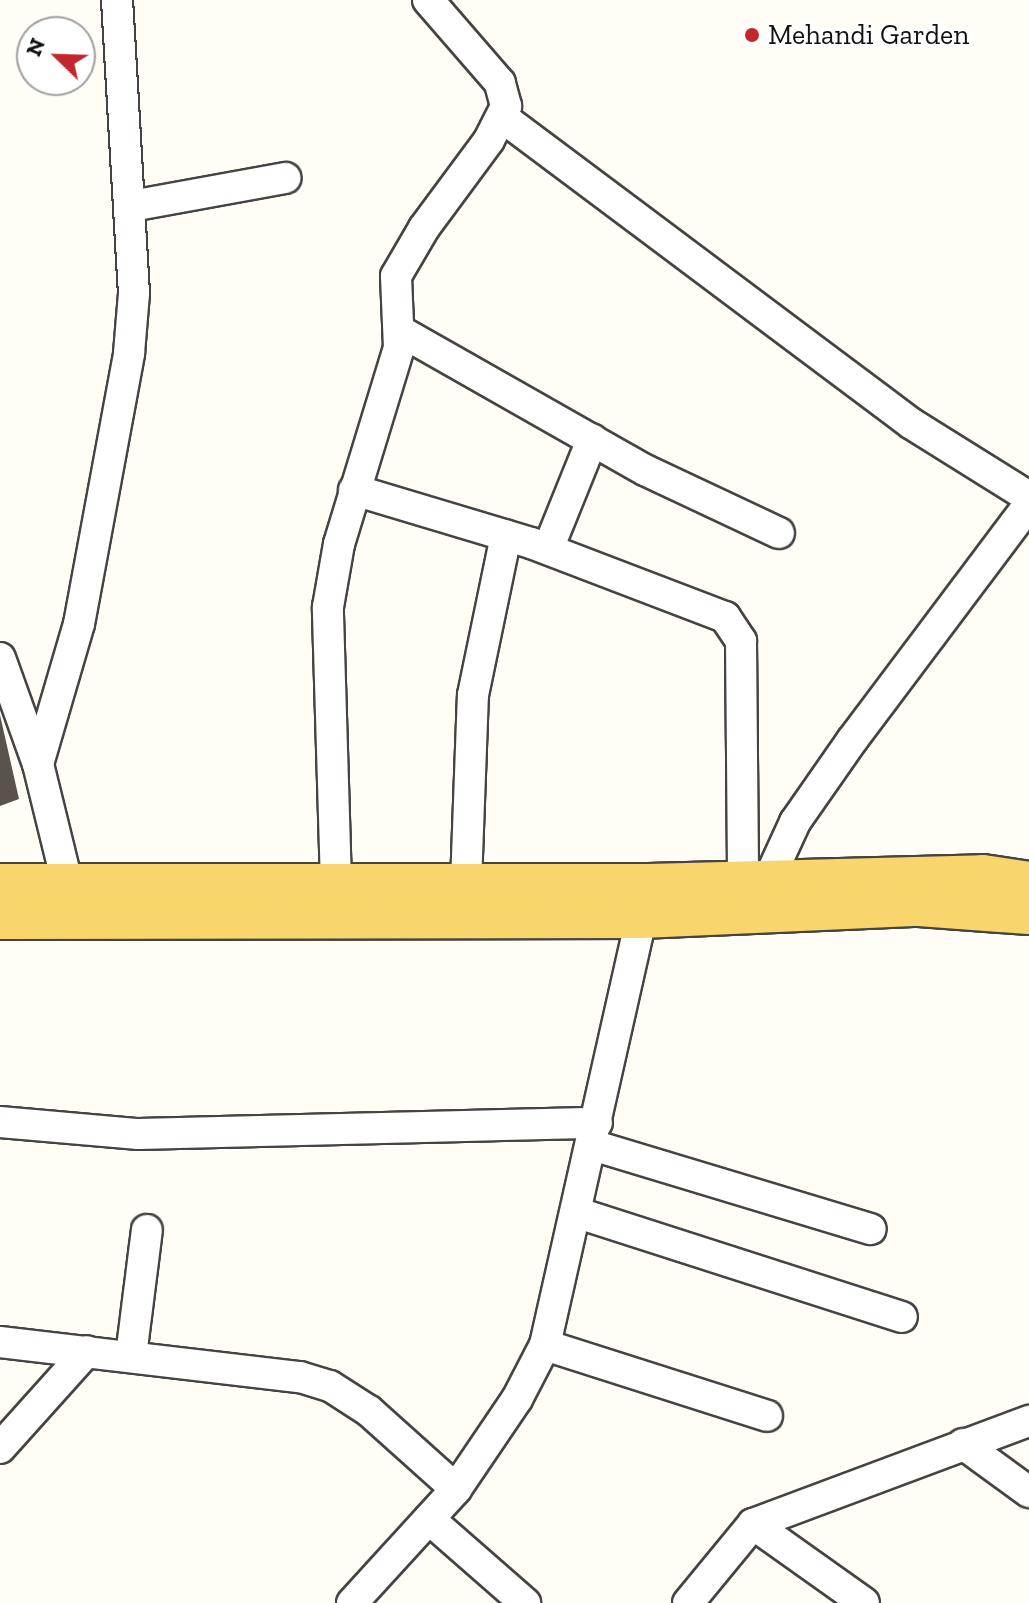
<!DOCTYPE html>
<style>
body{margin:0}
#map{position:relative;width:1029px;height:1603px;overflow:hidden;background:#fffdf5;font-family:"Zilla Slab",serif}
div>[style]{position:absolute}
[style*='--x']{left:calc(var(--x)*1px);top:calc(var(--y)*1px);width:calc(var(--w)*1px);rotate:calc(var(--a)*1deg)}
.building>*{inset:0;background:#5a524d}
.roads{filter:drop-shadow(2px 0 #444) drop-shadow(-2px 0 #444) drop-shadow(0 2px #444) drop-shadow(0 -2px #444)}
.minor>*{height:30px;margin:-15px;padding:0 15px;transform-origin:15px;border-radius:15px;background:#fff}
.major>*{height:38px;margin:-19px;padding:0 19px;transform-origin:19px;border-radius:19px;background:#f9d66b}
.dots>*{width:22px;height:22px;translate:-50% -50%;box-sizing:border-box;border:4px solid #fff;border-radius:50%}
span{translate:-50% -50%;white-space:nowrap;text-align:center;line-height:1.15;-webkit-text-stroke:8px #fff;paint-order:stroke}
.poi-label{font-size:28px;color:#111}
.left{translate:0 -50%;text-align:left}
.north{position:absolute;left:16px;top:16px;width:80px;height:80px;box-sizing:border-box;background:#fff;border:2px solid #a0a0a0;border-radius:50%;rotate:293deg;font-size:22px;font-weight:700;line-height:32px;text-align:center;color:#111}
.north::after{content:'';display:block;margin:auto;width:28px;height:36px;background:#c4262e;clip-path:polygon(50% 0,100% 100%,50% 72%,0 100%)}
</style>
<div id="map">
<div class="building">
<div style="clip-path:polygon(0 715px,19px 799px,0 806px)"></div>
</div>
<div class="roads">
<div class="minor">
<div style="--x:502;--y:117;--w:512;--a:36.83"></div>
<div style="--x:912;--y:424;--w:138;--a:32"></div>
<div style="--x:131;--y:206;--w:157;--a:-10.3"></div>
<div style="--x:400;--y:331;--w:282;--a:29.6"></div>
<div style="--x:645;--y:470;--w:148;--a:25.2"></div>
<div style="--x:354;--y:490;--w:185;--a:16.7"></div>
<div style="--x:531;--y:543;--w:208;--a:20.9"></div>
<div style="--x:725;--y:617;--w:29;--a:56"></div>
<div style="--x:741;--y:641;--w:240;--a:89.5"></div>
<div style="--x:548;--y:549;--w:118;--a:-68"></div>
<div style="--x:0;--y:658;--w:113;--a:70.3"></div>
<div style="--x:38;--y:764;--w:122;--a:76.2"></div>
<div style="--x:38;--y:764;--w:146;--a:-73.7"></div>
<div style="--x:79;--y:624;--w:276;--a:-79.5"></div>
<div style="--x:129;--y:353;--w:59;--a:-85.2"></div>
<div style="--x:134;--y:294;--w:294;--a:-93.3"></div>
<div style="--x:768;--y:881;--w:65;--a:-65.4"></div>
<div style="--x:795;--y:822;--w:101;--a:-55.1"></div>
<div style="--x:853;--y:739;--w:293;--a:-53.1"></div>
<div style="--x:336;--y:884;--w:277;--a:-91.7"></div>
<div style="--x:328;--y:607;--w:64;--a:-80.1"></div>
<div style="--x:339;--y:544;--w:205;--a:-73"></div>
<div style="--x:399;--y:348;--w:72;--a:-92.4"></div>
<div style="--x:396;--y:276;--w:56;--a:-59.7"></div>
<div style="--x:424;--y:228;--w:109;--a:-53.5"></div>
<div style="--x:489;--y:140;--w:38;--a:-63"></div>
<div style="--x:506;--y:106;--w:24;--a:-105"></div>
<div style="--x:500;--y:83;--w:110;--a:-130.9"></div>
<div style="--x:466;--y:884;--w:189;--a:-87.9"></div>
<div style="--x:473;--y:695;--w:163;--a:-78.3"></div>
<div style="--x:0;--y:1122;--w:139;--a:5"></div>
<div style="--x:138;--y:1134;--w:459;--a:-1.4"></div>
<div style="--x:592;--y:1145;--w:291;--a:16.8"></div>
<div style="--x:578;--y:1213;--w:340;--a:17.8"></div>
<div style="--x:0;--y:1342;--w:302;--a:6.7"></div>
<div style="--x:300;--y:1377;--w:31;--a:17"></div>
<div style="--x:330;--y:1386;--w:46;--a:32.7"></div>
<div style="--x:369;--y:1411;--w:117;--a:41.9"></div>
<div style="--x:545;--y:1345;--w:233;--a:17.7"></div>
<div style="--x:131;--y:1356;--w:127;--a:-82.8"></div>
<div style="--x:963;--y:1444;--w:82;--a:36"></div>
<div style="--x:0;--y:1448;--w:130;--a:-48.1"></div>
<div style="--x:429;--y:1519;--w:128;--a:41.2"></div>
<div style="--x:753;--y:1524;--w:136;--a:35.4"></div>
<div style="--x:352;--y:1603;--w:154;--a:-47.6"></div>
<div style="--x:456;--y:1489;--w:109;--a:-55.9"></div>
<div style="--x:517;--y:1399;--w:61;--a:-62.6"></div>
<div style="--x:545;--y:1345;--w:456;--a:-77.3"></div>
<div style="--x:688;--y:1603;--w:102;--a:-50.6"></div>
<div style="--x:753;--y:1524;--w:295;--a:-20.5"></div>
</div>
<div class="major">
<div style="--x:0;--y:883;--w:648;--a:0"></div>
<div style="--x:648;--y:883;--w:335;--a:-1.5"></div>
<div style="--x:983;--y:874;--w:47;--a:8.7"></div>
<div style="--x:0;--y:920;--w:641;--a:-0.09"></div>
<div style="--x:641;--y:919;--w:278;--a:-2.5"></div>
<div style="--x:919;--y:907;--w:110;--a:4.2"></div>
</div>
</div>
<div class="dots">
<div style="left:752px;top:35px;background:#c4262e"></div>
</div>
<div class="poi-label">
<span class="left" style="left:768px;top:35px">Mehandi Garden</span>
</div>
<div class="north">N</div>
</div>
